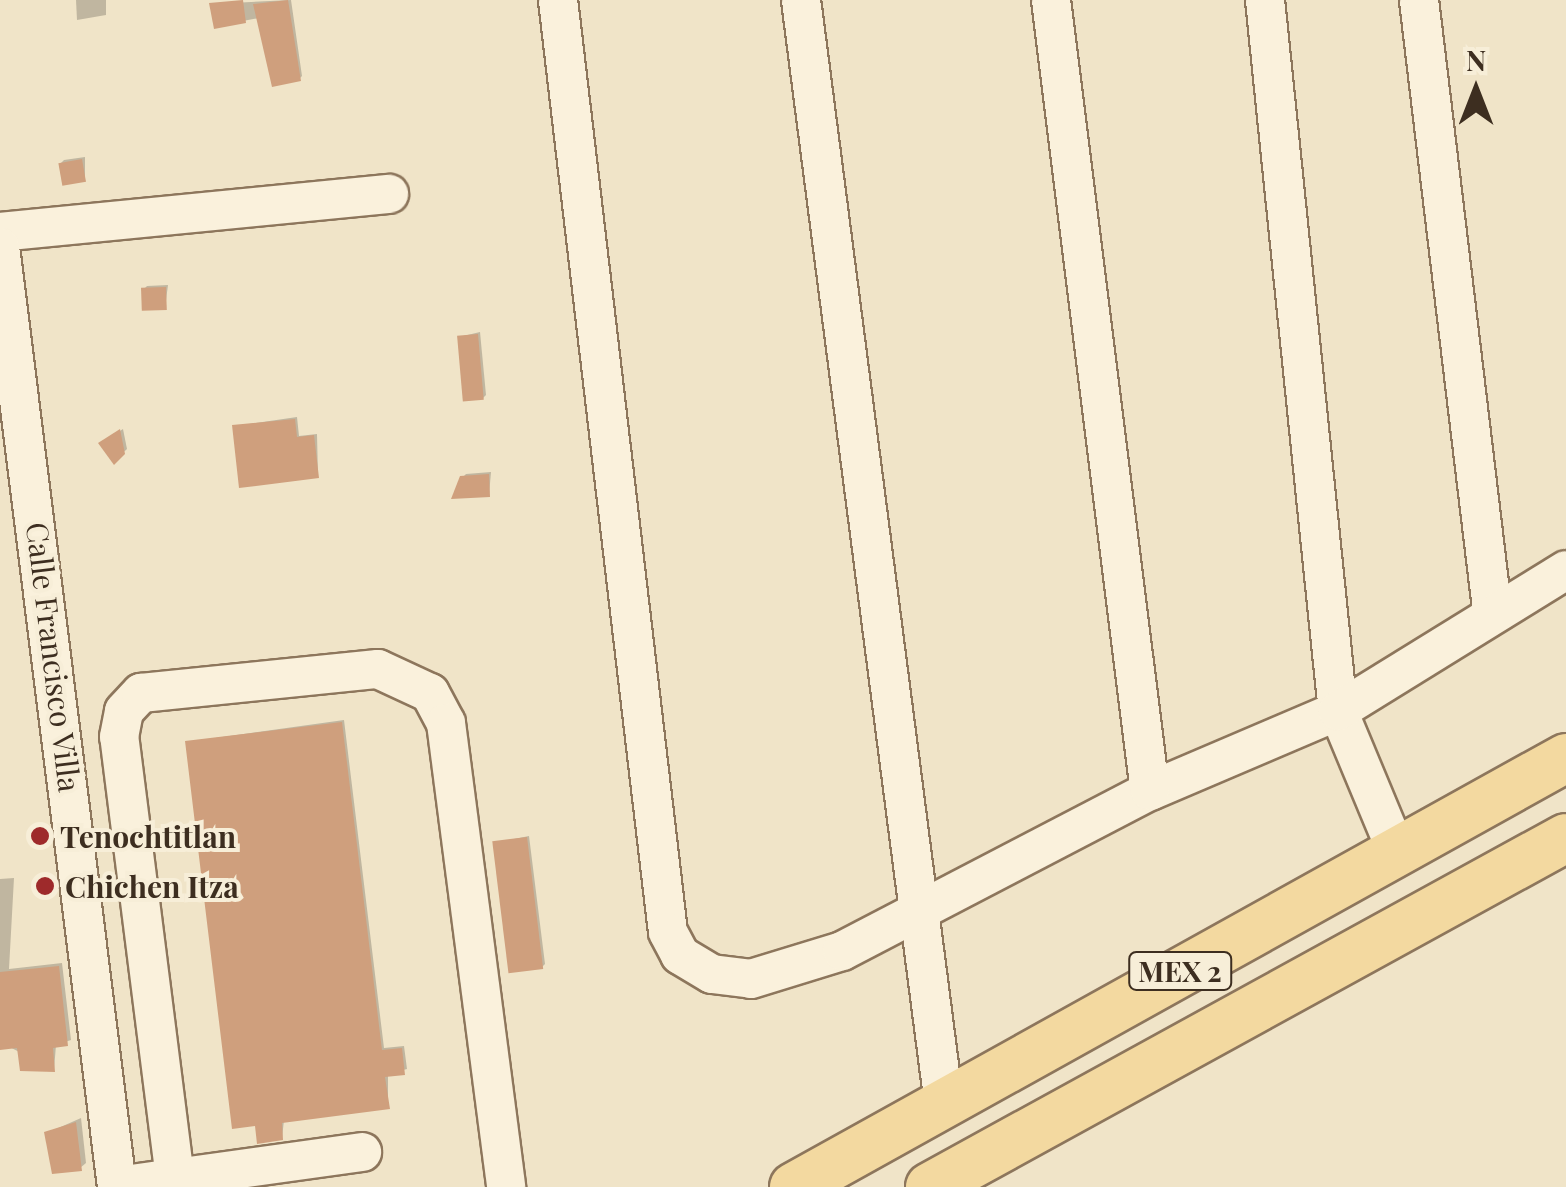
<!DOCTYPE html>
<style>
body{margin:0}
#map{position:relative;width:1566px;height:1187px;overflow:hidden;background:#f0e4c8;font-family:"Playfair Display",serif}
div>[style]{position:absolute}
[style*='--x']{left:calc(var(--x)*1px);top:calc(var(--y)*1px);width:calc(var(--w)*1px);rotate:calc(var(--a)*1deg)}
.shadow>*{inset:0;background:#0003}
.building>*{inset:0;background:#cf9f7d;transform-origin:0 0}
.roads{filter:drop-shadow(2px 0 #8d765c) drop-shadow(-2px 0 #8d765c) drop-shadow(0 2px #8d765c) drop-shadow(0 -2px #8d765c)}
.minor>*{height:38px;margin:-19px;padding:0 19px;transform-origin:19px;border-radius:19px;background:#faf1dc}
.major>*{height:48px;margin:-24px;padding:0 24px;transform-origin:24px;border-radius:24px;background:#f3d9a0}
.dots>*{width:28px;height:28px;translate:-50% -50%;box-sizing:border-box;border:5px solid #f7eed8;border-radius:50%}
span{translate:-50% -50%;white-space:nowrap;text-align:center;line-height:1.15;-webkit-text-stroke:8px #f7eed8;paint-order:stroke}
.shield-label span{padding:2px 8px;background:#f7eed8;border:2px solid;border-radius:8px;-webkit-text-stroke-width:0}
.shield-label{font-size:28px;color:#3d2e20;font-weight:700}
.street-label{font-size:30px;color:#3d2e20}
.poi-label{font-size:30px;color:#3d2e20;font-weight:700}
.left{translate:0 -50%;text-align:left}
.north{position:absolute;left:1426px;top:40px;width:100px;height:100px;-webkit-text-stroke:8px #f7eed8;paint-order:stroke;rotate:0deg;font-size:28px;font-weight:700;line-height:40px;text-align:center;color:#3d2e20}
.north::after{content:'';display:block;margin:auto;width:35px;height:45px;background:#3d2e20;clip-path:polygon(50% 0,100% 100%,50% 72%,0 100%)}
</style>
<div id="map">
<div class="shadow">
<div style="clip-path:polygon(76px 0,106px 0,106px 15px,77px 20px)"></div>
<div style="clip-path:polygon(291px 0,302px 76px,299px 79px,259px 18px,216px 26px,212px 4px)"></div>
<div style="clip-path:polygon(85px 157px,85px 180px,61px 163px,64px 160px)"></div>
<div style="clip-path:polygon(168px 285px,165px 308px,144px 289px,147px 286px)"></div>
<div style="clip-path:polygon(480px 332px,486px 395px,483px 398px,459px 337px)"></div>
<div style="clip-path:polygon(297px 417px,299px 436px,317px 434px,318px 476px,235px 426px)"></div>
<div style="clip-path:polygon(123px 429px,127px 449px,114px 461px,104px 441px)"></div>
<div style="clip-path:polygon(491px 472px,489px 495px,462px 478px,466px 474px)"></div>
<div style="clip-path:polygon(344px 720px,384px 1048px,404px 1046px,407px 1069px,388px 1074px,388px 1107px,284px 1120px,282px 1138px,187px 742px)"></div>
<div style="clip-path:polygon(529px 836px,545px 964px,542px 967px,495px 843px)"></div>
<div style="clip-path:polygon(14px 878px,9px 969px,62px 963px,71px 1040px,56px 1045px,54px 1070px,0 1042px,0 879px)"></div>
<div style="clip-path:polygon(81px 1118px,86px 1163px,80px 1168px,47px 1133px)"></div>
</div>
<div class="building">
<div style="clip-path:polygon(243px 0,246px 23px,214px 29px,209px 3px)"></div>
<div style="clip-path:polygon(288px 0,301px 81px,272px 87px,253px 4px)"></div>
<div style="left:82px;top:159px;width:23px;height:24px;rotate:80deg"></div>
<div style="left:166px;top:287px;width:23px;height:25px;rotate:88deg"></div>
<div style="left:478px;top:334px;width:66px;height:21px;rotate:85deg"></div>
<div style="clip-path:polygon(295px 419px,297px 437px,314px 435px,319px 478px,239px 488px,232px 425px)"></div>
<div style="clip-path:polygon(120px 429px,125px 454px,114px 465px,98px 443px)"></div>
<div style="clip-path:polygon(489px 474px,490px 497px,451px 499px,460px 476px)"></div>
<div style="clip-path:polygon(342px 722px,382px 1050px,402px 1048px,405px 1075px,385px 1077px,390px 1109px,282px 1123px,283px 1140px,257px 1144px,255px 1126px,232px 1129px,185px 741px)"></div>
<div style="left:527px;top:837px;width:133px;height:35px;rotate:83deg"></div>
<div style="clip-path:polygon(59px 966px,68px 1046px,53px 1048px,55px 1072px,20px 1071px,17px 1048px,0 1050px,0 972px)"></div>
<div style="clip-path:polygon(76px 1122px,82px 1171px,52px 1174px,44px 1132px)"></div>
</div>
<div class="roads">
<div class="minor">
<div style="--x:558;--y:0;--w:938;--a:83.27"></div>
<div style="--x:668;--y:932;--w:26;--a:62"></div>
<div style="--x:680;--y:955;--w:37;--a:31"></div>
<div style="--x:712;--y:974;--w:39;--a:7"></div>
<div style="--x:751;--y:979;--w:95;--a:-17.1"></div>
<div style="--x:842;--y:951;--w:347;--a:-27.5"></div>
<div style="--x:1150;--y:791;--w:204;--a:-23.1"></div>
<div style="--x:1338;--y:711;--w:715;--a:-95.86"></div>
<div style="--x:801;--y:0;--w:1113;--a:82.62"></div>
<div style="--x:1051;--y:0;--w:797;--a:82.87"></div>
<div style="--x:1419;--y:0;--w:613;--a:83.16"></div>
<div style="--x:0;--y:232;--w:391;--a:-5.6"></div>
<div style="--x:0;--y:247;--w:947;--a:82.9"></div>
<div style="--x:1396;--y:850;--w:151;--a:-112.6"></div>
<div style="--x:1338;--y:711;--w:268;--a:-31.7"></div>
<div style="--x:175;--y:1178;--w:189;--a:-7.9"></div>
<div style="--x:117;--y:1186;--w:59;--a:-7.9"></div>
<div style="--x:175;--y:1178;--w:445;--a:-97.2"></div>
<div style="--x:119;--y:737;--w:26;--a:-79"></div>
<div style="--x:124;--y:711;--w:25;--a:-47"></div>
<div style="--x:141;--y:693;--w:238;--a:-5.8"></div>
<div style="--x:378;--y:669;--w:57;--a:24.8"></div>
<div style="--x:430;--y:693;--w:34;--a:62"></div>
<div style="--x:446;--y:723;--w:468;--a:82.6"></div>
</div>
<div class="major">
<div style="--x:794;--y:1187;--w:883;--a:-29.06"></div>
<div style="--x:930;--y:1187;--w:725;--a:-28.76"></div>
</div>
</div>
<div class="dots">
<div style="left:40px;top:836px;background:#9e2a2b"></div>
<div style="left:45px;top:886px;background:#9e2a2b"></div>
</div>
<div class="shield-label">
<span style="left:1180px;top:971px">MEX 2</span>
</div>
<div class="street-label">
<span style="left:54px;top:657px;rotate:83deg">Calle Francisco Villa</span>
</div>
<div class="poi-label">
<span class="left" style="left:60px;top:836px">Tenochtitlan</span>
<span class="left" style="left:65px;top:886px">Chichen Itza</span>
</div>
<div class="north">N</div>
</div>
